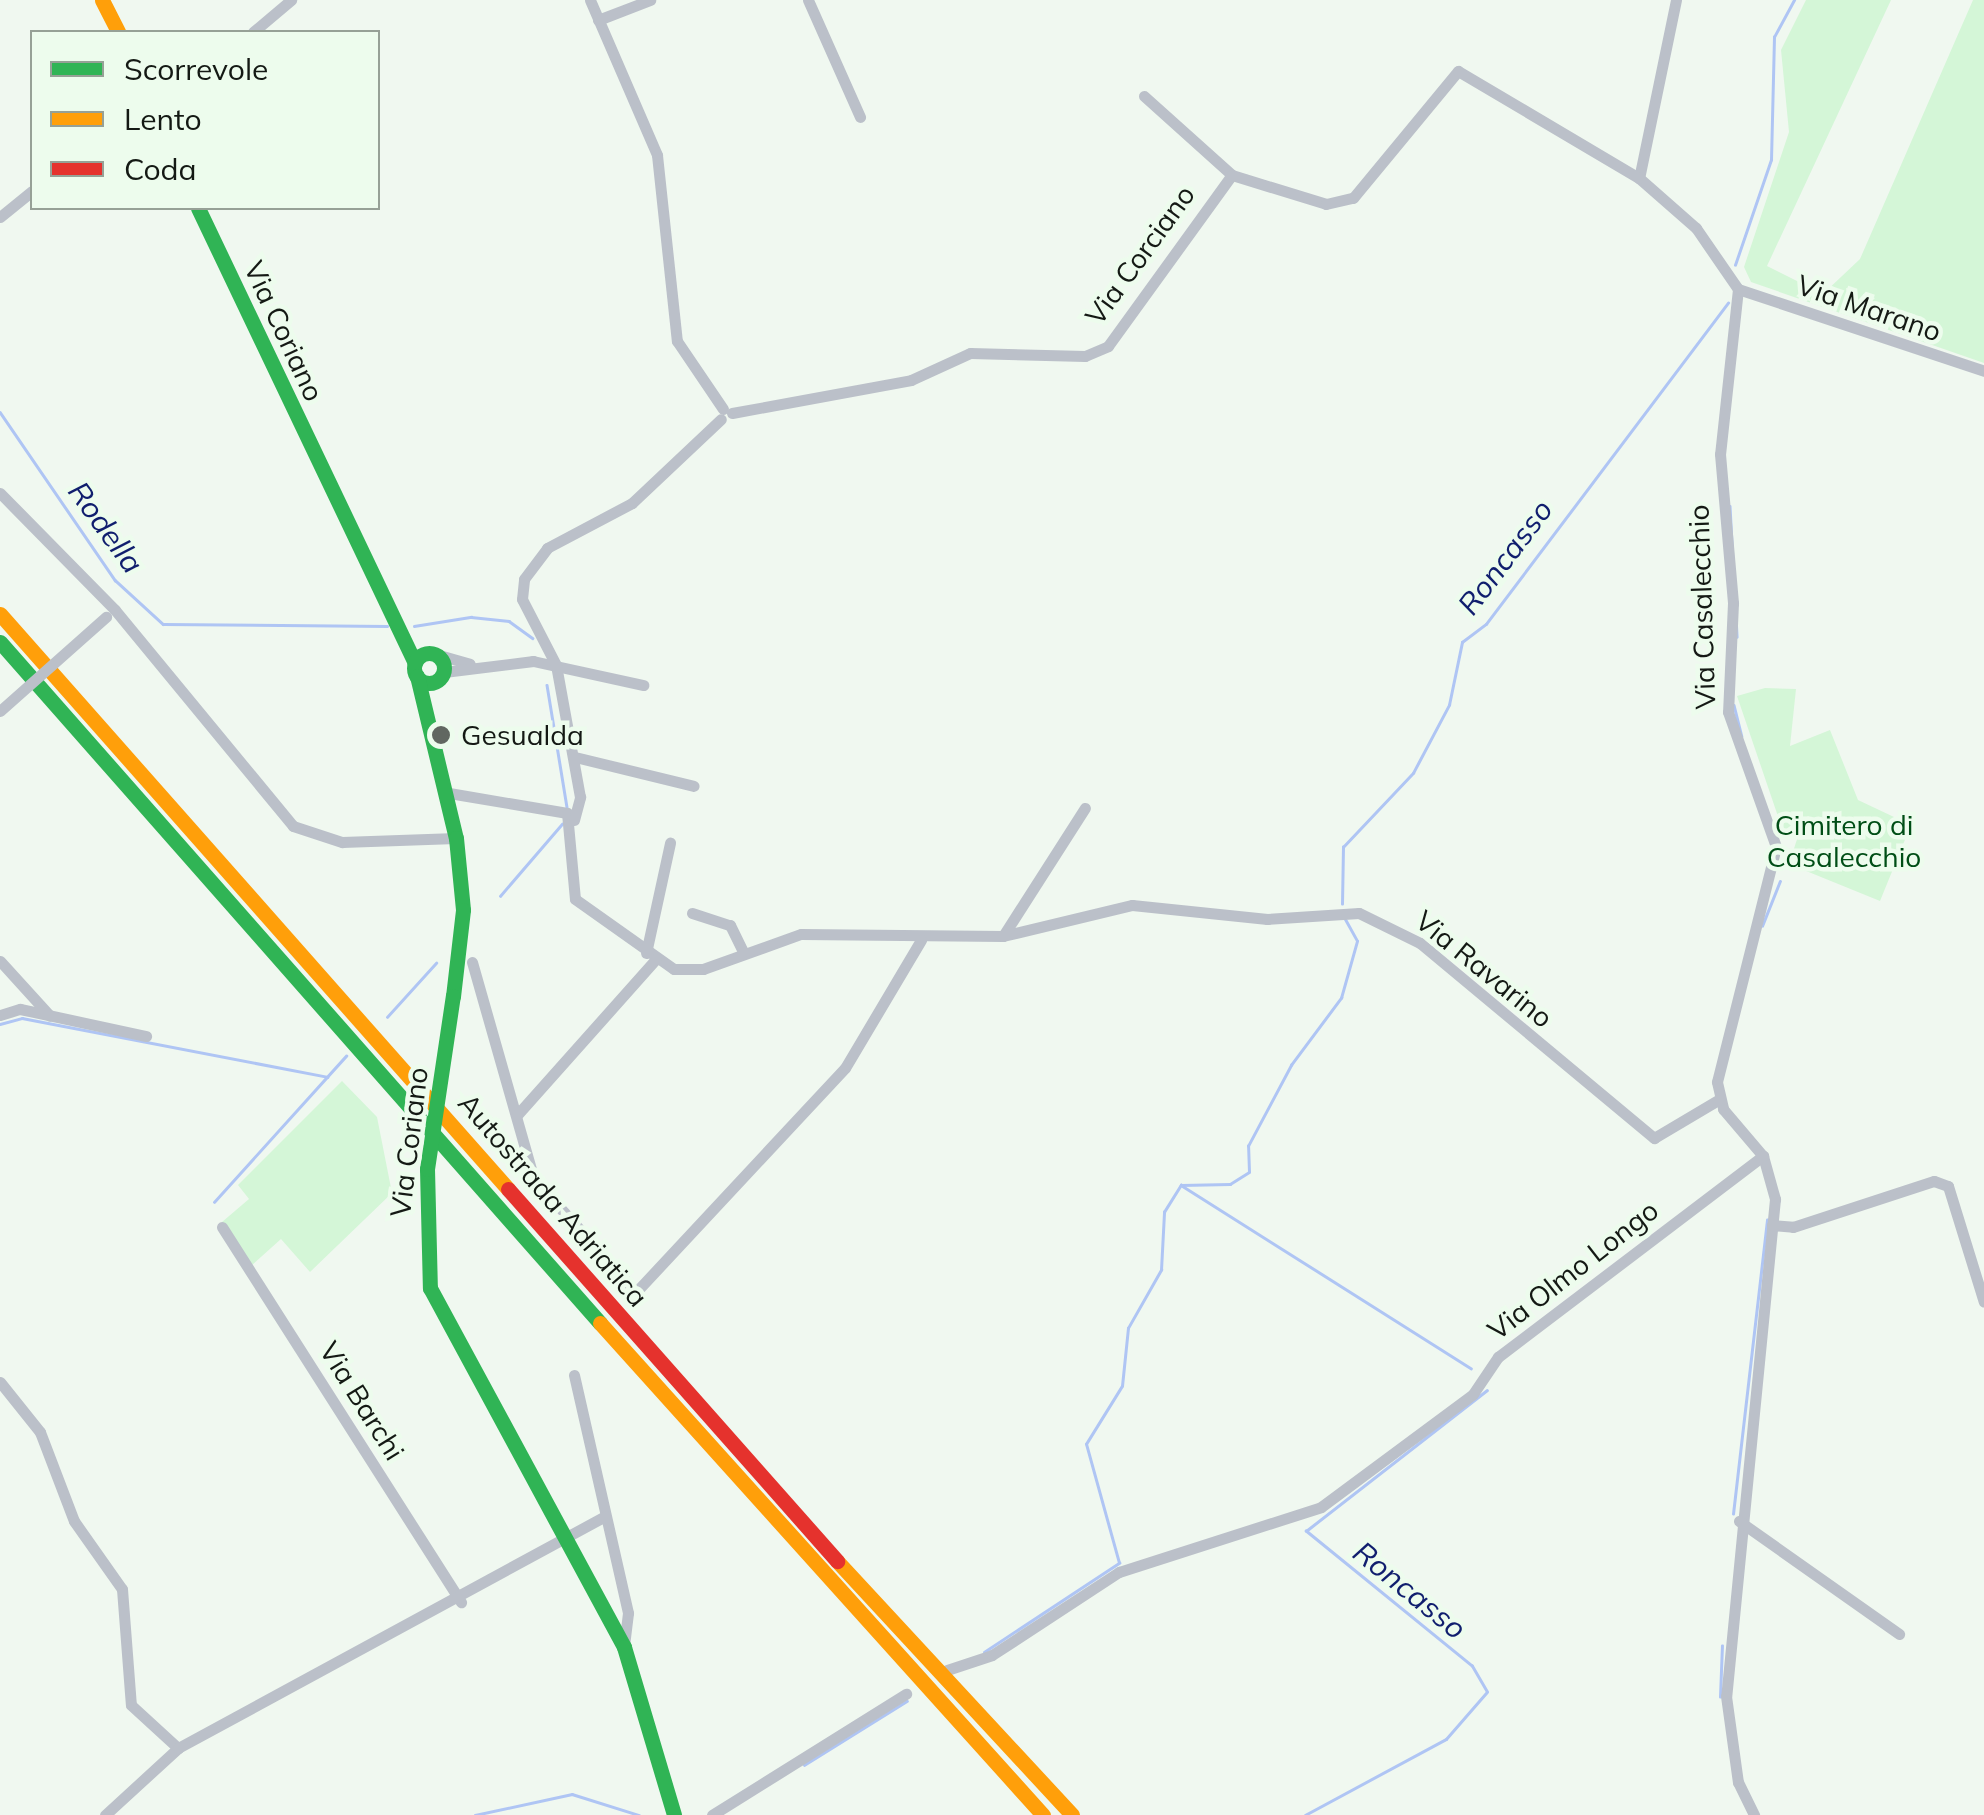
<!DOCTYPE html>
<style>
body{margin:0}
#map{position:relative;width:1984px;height:1815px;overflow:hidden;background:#f0f8f0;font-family:Mulish,sans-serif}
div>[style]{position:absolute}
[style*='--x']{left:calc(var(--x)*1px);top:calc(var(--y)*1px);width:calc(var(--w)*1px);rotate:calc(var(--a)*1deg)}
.green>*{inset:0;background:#d4f6d7}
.stream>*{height:2.5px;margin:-1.25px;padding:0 1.25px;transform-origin:1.25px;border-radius:1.25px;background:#afc5f4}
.street>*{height:11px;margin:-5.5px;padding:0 5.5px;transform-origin:5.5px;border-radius:5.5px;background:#bbc0c9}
.fast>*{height:15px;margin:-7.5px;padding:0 7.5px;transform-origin:7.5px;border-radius:7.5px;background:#30b455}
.fast>.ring{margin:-7.5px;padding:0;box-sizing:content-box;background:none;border:15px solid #30b455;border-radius:50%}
.slow>*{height:15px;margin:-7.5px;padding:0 7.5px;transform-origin:7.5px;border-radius:7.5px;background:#ff9f0a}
.jam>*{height:15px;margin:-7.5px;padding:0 7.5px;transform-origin:7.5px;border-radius:7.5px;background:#e5322d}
.street-bridge>*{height:11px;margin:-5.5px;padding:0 5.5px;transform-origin:5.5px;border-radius:5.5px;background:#bbc0c9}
.fast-bridge>*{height:15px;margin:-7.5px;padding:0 7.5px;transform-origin:7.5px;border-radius:7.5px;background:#30b455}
.dots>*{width:28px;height:28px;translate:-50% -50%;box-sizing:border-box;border:5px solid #edfced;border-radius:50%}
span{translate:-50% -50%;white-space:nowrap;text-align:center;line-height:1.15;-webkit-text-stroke:9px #edfced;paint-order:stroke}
.street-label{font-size:28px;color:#141914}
.poi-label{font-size:28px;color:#141914}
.left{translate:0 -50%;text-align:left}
.park-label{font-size:28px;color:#004e16}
.water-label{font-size:30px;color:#101e6e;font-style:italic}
.legend{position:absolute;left:30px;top:30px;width:350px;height:180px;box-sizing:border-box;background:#edfced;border:2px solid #96a196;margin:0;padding:12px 18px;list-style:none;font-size:30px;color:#141914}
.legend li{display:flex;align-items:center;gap:20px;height:50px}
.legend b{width:50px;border:2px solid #96a196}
</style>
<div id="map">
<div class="green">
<div style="clip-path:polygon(1806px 0,1891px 0,1767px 266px,1823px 294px,1860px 259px,1973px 0,1984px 0,1984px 363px,1751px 282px,1744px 267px,1789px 132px,1781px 50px)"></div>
<div style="clip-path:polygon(1765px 688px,1796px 689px,1790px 746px,1830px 730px,1858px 800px,1911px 825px,1880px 901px,1789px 864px,1800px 830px,1785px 837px,1737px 696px)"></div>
<div style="clip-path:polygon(342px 1081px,377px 1117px,392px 1193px,310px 1272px,281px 1239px,251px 1266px,222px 1222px,249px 1199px,238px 1185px)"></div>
</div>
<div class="stream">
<div style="--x:1735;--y:265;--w:111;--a:-71.1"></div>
<div style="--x:1771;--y:160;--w:123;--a:-88.6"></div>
<div style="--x:1774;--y:37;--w:42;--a:-61.6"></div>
<div style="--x:0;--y:412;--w:204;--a:55.6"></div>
<div style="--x:115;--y:580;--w:65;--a:42.5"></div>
<div style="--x:163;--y:624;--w:224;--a:0.5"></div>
<div style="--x:1730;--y:506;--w:131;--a:86.9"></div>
<div style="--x:414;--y:626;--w:58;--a:-9"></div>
<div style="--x:471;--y:617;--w:38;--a:6"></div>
<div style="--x:509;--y:621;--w:29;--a:36"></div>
<div style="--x:547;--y:685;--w:124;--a:80.7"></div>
<div style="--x:1734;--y:705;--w:32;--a:76"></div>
<div style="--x:500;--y:896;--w:95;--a:-49.3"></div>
<div style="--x:1342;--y:904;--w:57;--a:-89"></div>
<div style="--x:1343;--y:847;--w:102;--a:-46.6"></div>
<div style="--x:1413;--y:773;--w:77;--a:-62.1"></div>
<div style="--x:1449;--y:705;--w:64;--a:-78.3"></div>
<div style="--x:1462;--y:642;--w:30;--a:-37"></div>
<div style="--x:1486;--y:624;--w:402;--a:-53"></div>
<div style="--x:1762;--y:926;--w:48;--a:-68.2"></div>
<div style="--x:387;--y:1017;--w:73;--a:-47.8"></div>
<div style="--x:0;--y:1024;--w:23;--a:-15"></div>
<div style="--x:22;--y:1018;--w:311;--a:10.9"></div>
<div style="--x:1181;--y:1185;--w:343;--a:32.3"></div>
<div style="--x:214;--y:1202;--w:197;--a:-47.9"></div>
<div style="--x:1733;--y:1514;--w:296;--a:-83.4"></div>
<div style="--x:984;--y:1652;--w:162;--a:-33.4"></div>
<div style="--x:1119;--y:1563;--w:123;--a:-105.5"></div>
<div style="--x:1086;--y:1444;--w:68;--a:-58.2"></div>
<div style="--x:1122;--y:1386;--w:58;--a:-84.1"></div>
<div style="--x:1128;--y:1328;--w:67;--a:-60.4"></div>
<div style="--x:1161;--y:1270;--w:58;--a:-87"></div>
<div style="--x:1164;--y:1212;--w:32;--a:-58"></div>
<div style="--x:1181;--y:1185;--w:49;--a:-1.2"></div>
<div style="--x:1230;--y:1184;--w:22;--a:-32"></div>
<div style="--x:1249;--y:1172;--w:26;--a:-92"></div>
<div style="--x:1248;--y:1146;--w:92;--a:-62"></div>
<div style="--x:1291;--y:1065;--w:84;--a:-53.3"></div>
<div style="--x:1341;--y:998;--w:59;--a:-74.3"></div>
<div style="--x:1357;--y:941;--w:26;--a:-119"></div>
<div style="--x:1720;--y:1697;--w:51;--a:-87.8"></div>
<div style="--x:804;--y:1765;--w:121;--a:-31.9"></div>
<div style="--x:475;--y:1815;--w:99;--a:-12.2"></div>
<div style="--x:572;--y:1794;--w:70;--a:17.4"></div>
<div style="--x:1305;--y:1815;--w:160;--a:-28.3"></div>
<div style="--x:1446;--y:1739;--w:62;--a:-48.9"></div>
<div style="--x:1487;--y:1692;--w:30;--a:-120"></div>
<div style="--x:1472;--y:1666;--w:214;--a:-140.9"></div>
<div style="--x:1306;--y:1531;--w:229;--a:-37.9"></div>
</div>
<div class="street">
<div style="--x:590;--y:0;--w:169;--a:66.6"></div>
<div style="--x:657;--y:155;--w:187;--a:83.9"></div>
<div style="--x:677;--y:341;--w:82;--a:55.9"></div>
<div style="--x:808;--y:0;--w:128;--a:66"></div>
<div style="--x:1676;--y:0;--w:182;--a:101.7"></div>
<div style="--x:1639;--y:178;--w:76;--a:41.3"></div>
<div style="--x:1696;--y:228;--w:74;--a:55.5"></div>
<div style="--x:1738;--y:289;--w:166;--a:96.2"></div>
<div style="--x:1720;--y:454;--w:150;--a:85"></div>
<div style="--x:1733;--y:603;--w:109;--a:92.6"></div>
<div style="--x:1728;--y:712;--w:143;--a:70.4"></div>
<div style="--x:1776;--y:847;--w:242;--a:104.1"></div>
<div style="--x:1717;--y:1082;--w:28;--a:77"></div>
<div style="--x:1723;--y:1109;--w:62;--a:49.6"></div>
<div style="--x:1763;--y:1156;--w:45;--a:74.4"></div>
<div style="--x:1775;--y:1199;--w:499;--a:95.6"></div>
<div style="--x:1726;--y:1696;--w:87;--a:82.1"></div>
<div style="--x:1738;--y:1782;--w:37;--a:64"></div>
<div style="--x:598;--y:20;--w:56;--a:-21"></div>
<div style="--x:253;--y:32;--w:50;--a:-40.1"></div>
<div style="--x:1144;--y:96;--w:118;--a:41.9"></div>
<div style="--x:0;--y:217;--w:41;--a:-39.1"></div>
<div style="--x:1738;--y:289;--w:259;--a:18.4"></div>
<div style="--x:732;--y:413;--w:182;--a:-10.4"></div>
<div style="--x:911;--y:380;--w:65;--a:-24.6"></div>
<div style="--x:970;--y:353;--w:115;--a:1.5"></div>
<div style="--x:1085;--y:356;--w:25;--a:-23"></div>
<div style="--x:1108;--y:346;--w:211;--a:-54.1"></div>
<div style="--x:1232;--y:175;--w:98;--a:17.1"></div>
<div style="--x:1326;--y:204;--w:28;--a:-13"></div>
<div style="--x:1353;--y:198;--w:165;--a:-50.4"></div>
<div style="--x:1458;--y:71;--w:210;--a:30.6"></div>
<div style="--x:0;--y:493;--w:164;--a:45.5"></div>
<div style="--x:115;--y:610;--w:280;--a:50.5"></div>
<div style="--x:293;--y:826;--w:52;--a:18.1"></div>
<div style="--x:342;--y:842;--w:114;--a:-2"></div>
<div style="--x:439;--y:655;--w:32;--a:16"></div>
<div style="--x:444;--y:672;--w:90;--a:-7"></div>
<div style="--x:533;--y:661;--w:113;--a:12.3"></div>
<div style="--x:575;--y:757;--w:122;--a:13.7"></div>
<div style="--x:449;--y:793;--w:120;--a:9.6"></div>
<div style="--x:567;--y:813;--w:86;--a:84.7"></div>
<div style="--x:575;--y:899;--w:121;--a:35.3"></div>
<div style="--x:674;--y:969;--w:29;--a:0"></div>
<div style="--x:703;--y:969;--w:104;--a:-19.7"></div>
<div style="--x:801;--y:934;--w:202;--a:0.6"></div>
<div style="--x:1003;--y:936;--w:133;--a:-13.5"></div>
<div style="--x:1132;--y:905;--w:136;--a:5.9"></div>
<div style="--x:1267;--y:919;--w:92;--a:-3.7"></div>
<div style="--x:1359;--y:913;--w:68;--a:26.2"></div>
<div style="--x:1420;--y:943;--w:305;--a:39.8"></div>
<div style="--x:1654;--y:1138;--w:74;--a:-30.7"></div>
<div style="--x:574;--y:820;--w:24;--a:-75"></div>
<div style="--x:580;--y:797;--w:134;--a:-100.3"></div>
<div style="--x:556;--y:665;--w:74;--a:-117.3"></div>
<div style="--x:522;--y:599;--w:20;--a:-84"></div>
<div style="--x:524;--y:579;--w:39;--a:-53"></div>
<div style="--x:547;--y:548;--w:96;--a:-27.9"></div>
<div style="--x:632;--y:503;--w:122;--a:-43.3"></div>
<div style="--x:692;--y:913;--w:40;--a:18"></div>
<div style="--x:730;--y:925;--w:30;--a:64"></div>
<div style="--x:1003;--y:936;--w:152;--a:-57.4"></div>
<div style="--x:646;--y:953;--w:113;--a:-77.7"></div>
<div style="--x:0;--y:961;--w:74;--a:47.7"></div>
<div style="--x:472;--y:962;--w:226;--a:74.1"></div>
<div style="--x:534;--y:1179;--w:152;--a:47.9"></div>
<div style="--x:636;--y:1292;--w:306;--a:-47"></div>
<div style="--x:845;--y:1068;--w:149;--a:-59.3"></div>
<div style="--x:0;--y:1015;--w:21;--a:-17"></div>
<div style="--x:20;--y:1009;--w:129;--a:12.1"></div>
<div style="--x:517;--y:1115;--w:209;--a:-48.3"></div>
<div style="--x:1772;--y:1225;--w:21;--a:5"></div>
<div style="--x:1793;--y:1227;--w:148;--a:-18.1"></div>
<div style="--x:1934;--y:1181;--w:15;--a:20"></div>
<div style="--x:1948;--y:1186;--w:121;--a:72.8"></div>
<div style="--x:222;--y:1227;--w:445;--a:57.5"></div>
<div style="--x:574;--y:1375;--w:244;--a:77.2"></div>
<div style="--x:628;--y:1613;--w:34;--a:97"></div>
<div style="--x:0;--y:1382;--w:64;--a:51.3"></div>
<div style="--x:40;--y:1432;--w:95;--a:69.1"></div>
<div style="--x:74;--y:1521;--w:83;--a:54.8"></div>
<div style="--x:122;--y:1589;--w:116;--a:85.6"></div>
<div style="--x:131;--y:1705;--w:64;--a:42.5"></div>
<div style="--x:1739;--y:1521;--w:196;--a:35.2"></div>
<div style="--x:947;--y:1670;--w:47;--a:-18.4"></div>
<div style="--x:992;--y:1655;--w:152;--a:-33.2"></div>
<div style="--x:1119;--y:1572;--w:212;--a:-17.8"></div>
<div style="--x:1321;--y:1507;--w:189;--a:-36.6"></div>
<div style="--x:1473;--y:1394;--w:45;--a:-56"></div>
<div style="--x:1498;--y:1357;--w:333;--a:-37.2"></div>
<div style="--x:105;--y:1815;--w:99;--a:-42.5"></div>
<div style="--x:178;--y:1748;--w:486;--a:-28.5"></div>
<div style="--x:712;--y:1815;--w:229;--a:-32"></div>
</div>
<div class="fast">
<div style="--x:198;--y:208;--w:504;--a:64.5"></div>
<div style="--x:0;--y:642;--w:908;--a:48.62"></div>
<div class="ring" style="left:414px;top:653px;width:15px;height:15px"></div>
<div style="--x:417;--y:676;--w:167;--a:76.5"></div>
<div style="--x:456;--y:838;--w:72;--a:84.4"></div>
<div style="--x:463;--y:910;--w:87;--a:96.6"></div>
<div style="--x:427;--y:1169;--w:119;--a:88.6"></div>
<div style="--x:430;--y:1288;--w:408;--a:61.6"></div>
<div style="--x:624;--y:1647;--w:175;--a:73.4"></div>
</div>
<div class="slow">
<div style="--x:102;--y:0;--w:36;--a:63"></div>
<div style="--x:0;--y:614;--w:767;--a:48.54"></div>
<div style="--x:600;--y:1323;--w:662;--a:48"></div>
<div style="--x:837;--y:1561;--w:346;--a:47.2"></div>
</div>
<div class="jam">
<div style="--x:508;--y:1189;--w:497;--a:48.5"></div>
</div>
<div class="street-bridge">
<div style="--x:0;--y:711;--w:142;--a:-41.6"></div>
</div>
<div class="fast-bridge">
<div style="--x:427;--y:1169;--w:175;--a:-81.5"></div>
</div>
<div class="dots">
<div style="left:441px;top:735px;background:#616761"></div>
</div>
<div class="street-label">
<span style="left:1140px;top:255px;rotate:-54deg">Via Corciano</span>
<span style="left:1869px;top:308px;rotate:19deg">Via Marano</span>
<span style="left:284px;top:331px;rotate:65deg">Via Coriano</span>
<span style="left:1702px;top:607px;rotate:-92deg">Via Casalecchio</span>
<span style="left:1484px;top:969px;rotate:39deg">Via Ravarino</span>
<span style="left:409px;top:1142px;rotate:-83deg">Via Coriano</span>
<span style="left:553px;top:1200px;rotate:49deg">Autostrada Adriatica</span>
<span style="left:1573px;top:1270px;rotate:-38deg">Via Olmo Longo</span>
<span style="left:362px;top:1401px;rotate:58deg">Via Barchi</span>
</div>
<div class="poi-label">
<span class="left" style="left:461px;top:735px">Gesualda</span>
</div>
<div class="park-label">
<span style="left:1844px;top:841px">Cimitero di<br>Casalecchio</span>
</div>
<div class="water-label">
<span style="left:106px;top:527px;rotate:54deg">Rodella</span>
<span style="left:1505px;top:557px;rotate:-53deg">Roncasso</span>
<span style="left:1410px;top:1590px;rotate:39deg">Roncasso</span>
</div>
<ul class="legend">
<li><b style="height:12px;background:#30b455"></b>Scorrevole</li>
<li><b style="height:12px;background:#ff9f0a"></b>Lento</li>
<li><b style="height:12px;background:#e5322d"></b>Coda</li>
</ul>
</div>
